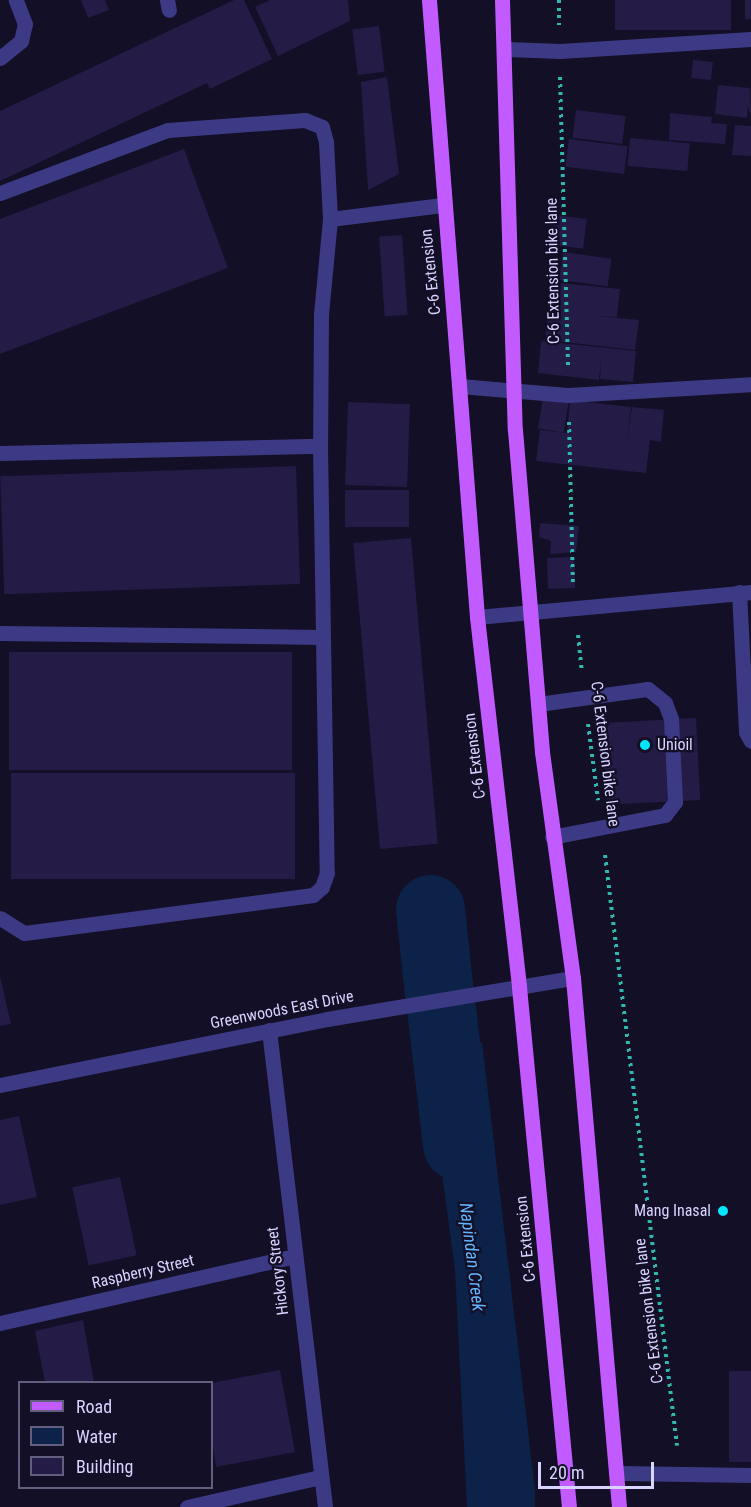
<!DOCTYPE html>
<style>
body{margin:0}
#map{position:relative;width:751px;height:1507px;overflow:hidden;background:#130f26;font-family:"Roboto Condensed",sans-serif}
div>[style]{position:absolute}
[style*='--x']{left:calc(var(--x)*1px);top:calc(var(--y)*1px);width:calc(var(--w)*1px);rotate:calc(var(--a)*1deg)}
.water>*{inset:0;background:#0c2248}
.river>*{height:69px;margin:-34.5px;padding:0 34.5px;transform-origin:34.5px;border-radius:34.5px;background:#0c2248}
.building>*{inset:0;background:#241b47;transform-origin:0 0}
.path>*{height:4px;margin-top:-2px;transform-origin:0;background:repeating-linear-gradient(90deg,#2fb8b0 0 3px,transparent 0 7.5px)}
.minor>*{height:15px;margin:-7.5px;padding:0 7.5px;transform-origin:7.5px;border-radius:7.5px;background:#3d3a85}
.major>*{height:15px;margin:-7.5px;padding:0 7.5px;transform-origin:7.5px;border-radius:7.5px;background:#c25bff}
.dots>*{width:16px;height:16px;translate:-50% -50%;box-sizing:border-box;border:3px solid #130f26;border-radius:50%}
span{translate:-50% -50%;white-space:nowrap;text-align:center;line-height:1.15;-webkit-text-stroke:4.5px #130f26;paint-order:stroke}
.street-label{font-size:16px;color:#d9d4ff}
.poi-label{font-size:16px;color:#d9d4ff}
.left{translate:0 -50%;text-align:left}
.right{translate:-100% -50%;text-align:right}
.water-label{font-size:18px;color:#62b6ff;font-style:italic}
.legend{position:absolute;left:18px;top:1381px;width:195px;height:108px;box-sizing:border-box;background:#130f26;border:2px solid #625e7d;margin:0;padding:8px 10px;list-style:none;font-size:18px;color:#d9d4ff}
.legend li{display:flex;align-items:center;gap:12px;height:30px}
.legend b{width:30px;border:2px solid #625e7d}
.scale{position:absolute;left:538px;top:1462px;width:116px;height:27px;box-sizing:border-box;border:3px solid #d9d4ff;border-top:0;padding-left:8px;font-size:18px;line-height:21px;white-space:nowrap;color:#d9d4ff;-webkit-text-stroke:4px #130f26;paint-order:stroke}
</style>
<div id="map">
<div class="water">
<div style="clip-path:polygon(482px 1042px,535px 1490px,535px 1507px,467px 1507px,455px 1270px,426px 1055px)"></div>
</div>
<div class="river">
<div style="--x:430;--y:909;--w:85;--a:84"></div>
<div style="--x:441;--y:1008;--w:138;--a:83.3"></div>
</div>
<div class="building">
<div style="clip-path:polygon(81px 0,105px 0,109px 10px,88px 18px)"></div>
<div style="clip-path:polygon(234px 0,244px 0,272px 59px,210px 89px,207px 83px,0 181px,0 111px)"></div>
<div style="clip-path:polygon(270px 0,348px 0,350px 21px,278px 56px,255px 7px)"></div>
<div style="left:615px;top:0;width:116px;height:30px"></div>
<div style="left:745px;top:0;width:6px;height:19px"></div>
<div style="left:379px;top:26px;width:46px;height:27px;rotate:83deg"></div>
<div style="left:693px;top:60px;width:20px;height:18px;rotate:6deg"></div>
<div style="clip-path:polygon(387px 77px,399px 174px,368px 190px,361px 82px)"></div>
<div style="clip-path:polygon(718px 85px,750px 88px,751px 116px,748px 107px,747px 118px,715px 114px)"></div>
<div style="left:576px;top:110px;width:50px;height:28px;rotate:7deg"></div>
<div style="clip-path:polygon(670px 113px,712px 117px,711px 123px,727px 124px,725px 144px,669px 140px)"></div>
<div style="clip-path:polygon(735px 125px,751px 126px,751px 156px,732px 155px)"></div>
<div style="left:630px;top:138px;width:60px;height:28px;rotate:5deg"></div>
<div style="left:569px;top:139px;width:59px;height:28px;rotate:7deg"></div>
<div style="clip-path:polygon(184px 149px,228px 268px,0 354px,0 219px)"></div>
<div style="left:555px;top:215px;width:32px;height:30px;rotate:7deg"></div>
<div style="left:402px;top:235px;width:80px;height:23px;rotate:86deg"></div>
<div style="left:563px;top:252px;width:49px;height:28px;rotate:8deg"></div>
<div style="clip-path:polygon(561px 283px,620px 289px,617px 317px,597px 316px,639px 320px,635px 350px,545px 340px,549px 310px,558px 311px)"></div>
<div style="clip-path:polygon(541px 341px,636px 351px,633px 382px,600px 379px,601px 360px,599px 380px,538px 373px)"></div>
<div style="left:543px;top:397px;width:26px;height:32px;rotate:9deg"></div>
<div style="clip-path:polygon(570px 400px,631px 407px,627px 439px,632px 407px,664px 410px,661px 442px,650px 440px,646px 473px,536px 461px,540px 430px,567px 433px)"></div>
<div style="left:348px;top:402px;width:62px;height:83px;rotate:2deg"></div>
<div style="left:296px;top:466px;width:118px;height:296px;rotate:88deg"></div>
<div style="left:345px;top:490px;width:64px;height:37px"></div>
<div style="clip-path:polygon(540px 523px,579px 526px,576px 552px,550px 554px,551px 541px,539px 537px)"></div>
<div style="left:411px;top:538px;width:307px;height:58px;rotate:85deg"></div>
<div style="left:574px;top:557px;width:31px;height:27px;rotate:88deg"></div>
<div style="left:9px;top:652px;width:283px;height:118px"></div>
<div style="left:696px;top:718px;width:82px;height:94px;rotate:87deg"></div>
<div style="left:11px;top:773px;width:284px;height:106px"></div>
<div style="clip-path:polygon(0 976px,11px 1024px,0 1026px)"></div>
<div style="clip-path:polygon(19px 1116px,37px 1197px,0 1205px,0 1120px)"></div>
<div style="left:120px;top:1177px;width:80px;height:49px;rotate:78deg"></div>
<div style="clip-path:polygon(83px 1320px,94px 1382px,45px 1382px,35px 1331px)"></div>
<div style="clip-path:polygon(280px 1370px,295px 1452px,216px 1467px,212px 1439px,212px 1383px)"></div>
<div style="left:729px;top:1371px;width:22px;height:91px"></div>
</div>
<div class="path">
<div style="--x:559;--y:0;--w:25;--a:90"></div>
<div style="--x:560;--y:77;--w:290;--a:88.4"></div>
<div style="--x:569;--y:422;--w:161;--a:88.6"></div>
<div style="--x:578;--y:635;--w:37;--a:84"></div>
<div style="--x:588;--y:724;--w:77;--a:82.5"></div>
<div style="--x:605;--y:855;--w:595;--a:83.05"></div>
</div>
<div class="minor">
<div style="--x:167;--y:0;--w:10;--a:79"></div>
<div style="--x:505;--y:49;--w:55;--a:2.1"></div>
<div style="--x:560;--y:51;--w:191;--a:-3.6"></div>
<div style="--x:0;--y:58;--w:27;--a:-39"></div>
<div style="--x:21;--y:41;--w:17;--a:-77"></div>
<div style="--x:25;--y:24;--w:26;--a:-111"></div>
<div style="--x:0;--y:193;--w:179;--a:-20.6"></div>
<div style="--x:168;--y:130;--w:137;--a:-4.2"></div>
<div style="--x:305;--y:120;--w:18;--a:22"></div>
<div style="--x:322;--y:127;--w:16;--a:75"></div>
<div style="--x:326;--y:142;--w:77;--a:87"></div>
<div style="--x:330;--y:219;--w:96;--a:95.4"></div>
<div style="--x:321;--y:315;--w:131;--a:90.4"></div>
<div style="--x:320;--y:446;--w:427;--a:89.1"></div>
<div style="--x:327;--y:873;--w:15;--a:110"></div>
<div style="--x:322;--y:887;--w:12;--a:138"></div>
<div style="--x:313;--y:895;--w:291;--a:172.5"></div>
<div style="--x:24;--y:933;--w:28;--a:-148"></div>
<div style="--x:330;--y:219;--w:113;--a:-7.1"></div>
<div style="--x:460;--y:386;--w:108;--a:4.8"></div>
<div style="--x:568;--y:395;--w:183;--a:-3.4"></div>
<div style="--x:0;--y:453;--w:320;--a:-1.3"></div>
<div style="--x:739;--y:592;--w:140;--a:87.1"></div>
<div style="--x:746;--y:732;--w:10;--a:61"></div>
<div style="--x:477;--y:617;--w:275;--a:-5.2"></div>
<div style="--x:0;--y:633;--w:322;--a:0.7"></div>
<div style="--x:538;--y:704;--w:111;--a:-7.8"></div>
<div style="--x:648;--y:689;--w:22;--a:39"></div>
<div style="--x:665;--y:703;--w:17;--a:69"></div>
<div style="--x:671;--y:719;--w:83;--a:87.2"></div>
<div style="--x:675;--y:802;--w:16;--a:128"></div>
<div style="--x:665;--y:815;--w:115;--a:169"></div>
<div style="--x:269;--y:1030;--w:480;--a:83.3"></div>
<div style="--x:0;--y:1085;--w:334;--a:-11.4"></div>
<div style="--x:327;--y:1019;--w:249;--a:-9.5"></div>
<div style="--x:0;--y:1323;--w:302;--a:-12.8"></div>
<div style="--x:618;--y:1473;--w:133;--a:0.9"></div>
<div style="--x:187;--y:1507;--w:136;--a:-12.7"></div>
</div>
<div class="major">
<div style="--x:429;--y:0;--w:619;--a:85.55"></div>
<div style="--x:477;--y:617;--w:372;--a:83.5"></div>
<div style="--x:519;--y:987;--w:522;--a:84.51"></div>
<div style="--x:502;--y:0;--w:430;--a:88.3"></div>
<div style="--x:515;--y:430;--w:323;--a:85.2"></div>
<div style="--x:542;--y:752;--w:228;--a:82.2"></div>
<div style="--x:573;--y:978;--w:531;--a:85.03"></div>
</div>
<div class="dots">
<div style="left:645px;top:745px;background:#00e5ff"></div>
<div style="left:723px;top:1211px;background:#00e5ff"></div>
</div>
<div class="street-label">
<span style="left:553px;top:271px;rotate:-91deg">C-6 Extension bike lane</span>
<span style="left:431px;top:272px;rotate:-96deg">C-6 Extension</span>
<span style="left:605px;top:754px;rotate:83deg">C-6 Extension bike lane</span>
<span style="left:475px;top:756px;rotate:-97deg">C-6 Extension</span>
<span style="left:282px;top:1010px;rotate:-11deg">Greenwoods East Drive</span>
<span style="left:526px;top:1239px;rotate:-96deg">C-6 Extension</span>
<span style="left:278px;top:1271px;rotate:-97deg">Hickory Street</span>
<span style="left:143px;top:1272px;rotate:-13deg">Raspberry Street</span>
<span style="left:649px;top:1311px;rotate:-97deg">C-6 Extension bike lane</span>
</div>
<div class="poi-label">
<span class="left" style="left:657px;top:745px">Unioil</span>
<span class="right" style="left:711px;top:1211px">Mang Inasal</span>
</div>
<div class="water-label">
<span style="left:472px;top:1257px;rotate:83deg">Napindan Creek</span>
</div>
<ul class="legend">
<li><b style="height:8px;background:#c25bff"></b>Road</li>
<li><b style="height:16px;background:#0c2248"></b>Water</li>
<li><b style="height:16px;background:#241b47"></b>Building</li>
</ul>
<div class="scale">20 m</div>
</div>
